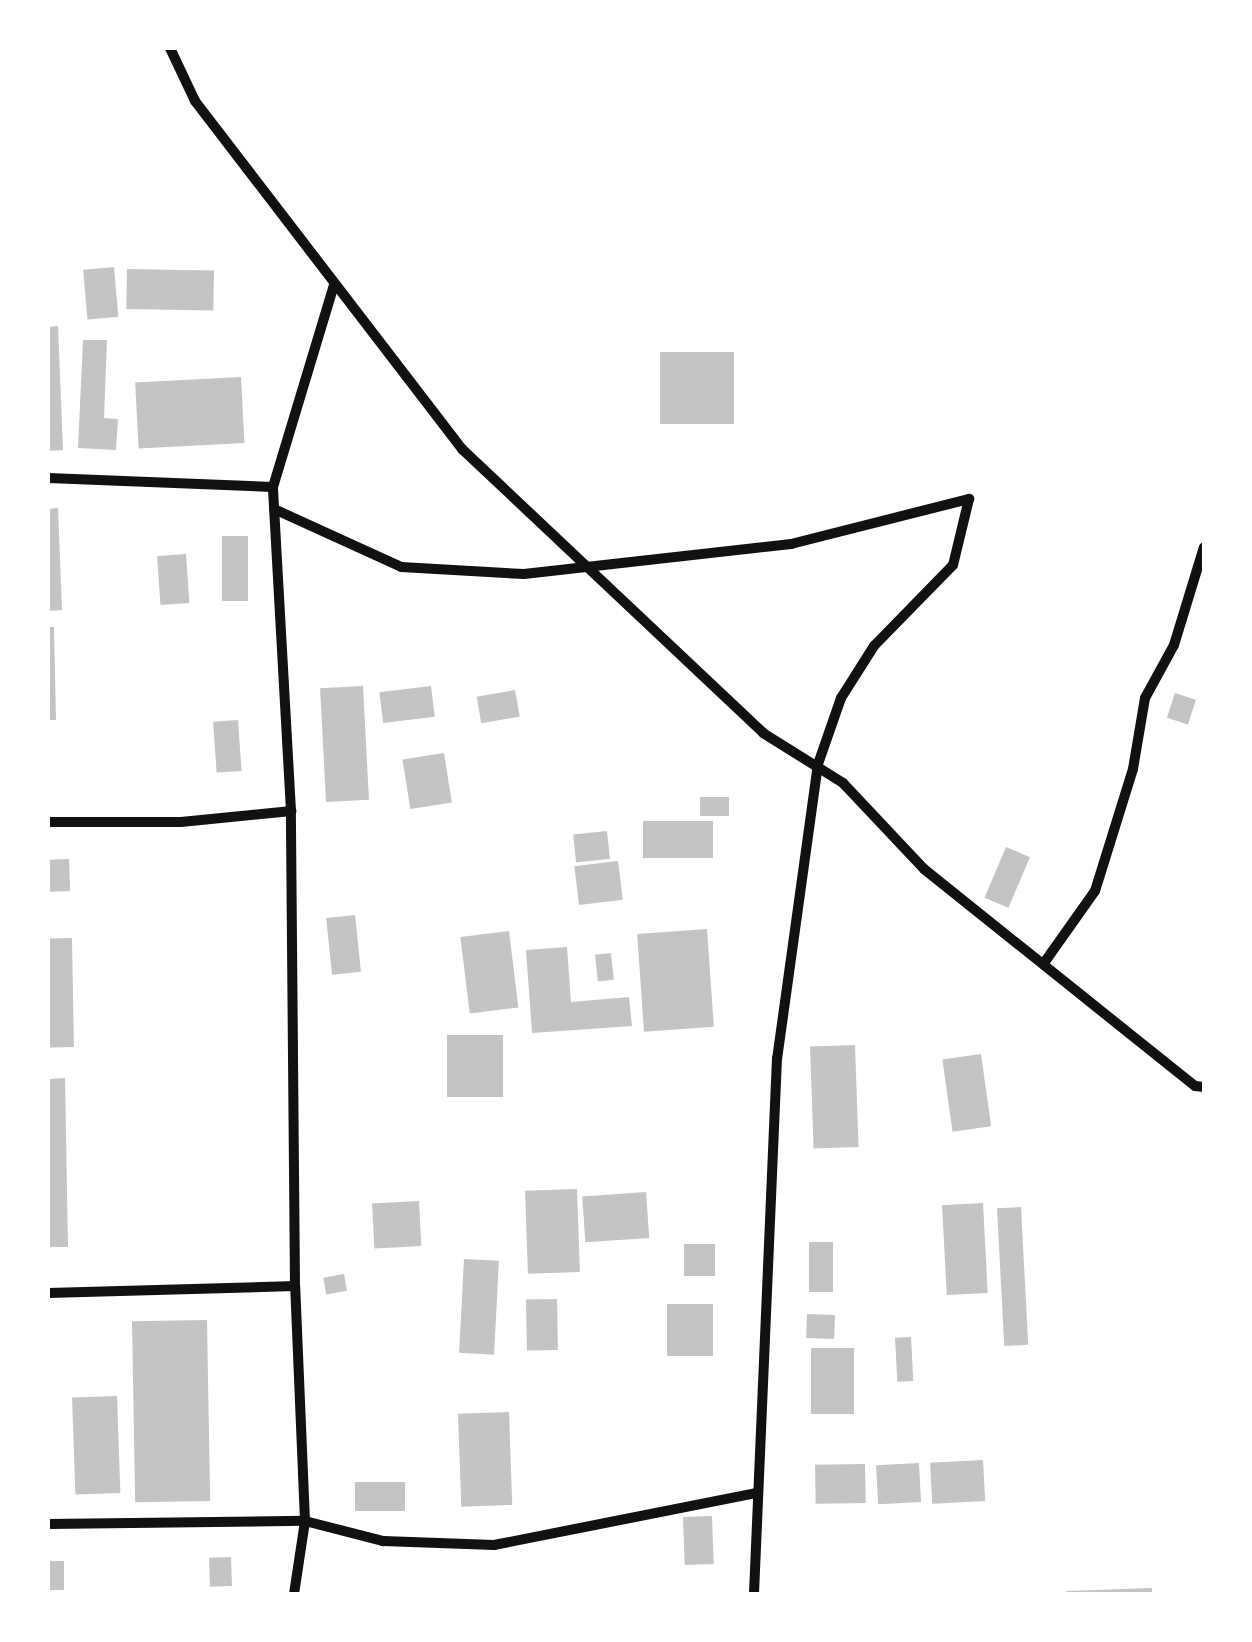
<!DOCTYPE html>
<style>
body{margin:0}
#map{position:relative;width:1252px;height:1642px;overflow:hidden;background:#fff;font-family:"Archivo Narrow",sans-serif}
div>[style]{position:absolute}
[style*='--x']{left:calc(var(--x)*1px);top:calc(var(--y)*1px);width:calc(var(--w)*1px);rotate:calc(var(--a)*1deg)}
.building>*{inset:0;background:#c4c4c4;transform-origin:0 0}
.minor>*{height:10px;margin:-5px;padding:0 5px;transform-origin:5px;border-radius:5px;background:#111}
span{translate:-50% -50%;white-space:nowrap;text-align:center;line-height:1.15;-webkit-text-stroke:10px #fff;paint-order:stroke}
.frame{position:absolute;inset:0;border:50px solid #fff;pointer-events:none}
</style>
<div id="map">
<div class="building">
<div style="left:114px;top:267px;width:50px;height:31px;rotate:85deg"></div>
<div style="left:127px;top:269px;width:87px;height:40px;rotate:1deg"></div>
<div style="clip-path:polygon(58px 326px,63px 450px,48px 451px,48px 327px)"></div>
<div style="clip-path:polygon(83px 340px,107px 340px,104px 418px,118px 419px,116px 450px,78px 448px)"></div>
<div style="left:660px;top:352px;width:74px;height:72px"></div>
<div style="left:241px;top:377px;width:66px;height:106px;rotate:87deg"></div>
<div style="clip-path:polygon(58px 508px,62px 610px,48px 611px,48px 509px)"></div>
<div style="left:222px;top:536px;width:26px;height:65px"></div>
<div style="left:186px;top:554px;width:49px;height:29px;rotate:86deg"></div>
<div style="clip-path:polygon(48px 627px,54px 627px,56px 720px,48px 720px)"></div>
<div style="left:363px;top:686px;width:114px;height:43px;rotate:87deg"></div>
<div style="left:431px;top:686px;width:31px;height:52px;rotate:83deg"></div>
<div style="left:515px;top:690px;width:27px;height:39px;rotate:80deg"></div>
<div style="left:1175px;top:693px;width:22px;height:26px;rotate:18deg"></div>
<div style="left:238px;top:720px;width:51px;height:25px;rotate:86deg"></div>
<div style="left:444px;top:753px;width:50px;height:42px;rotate:81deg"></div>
<div style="left:729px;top:797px;width:19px;height:29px;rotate:90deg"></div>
<div style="left:643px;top:821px;width:70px;height:37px"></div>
<div style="left:607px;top:831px;width:28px;height:34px;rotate:84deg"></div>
<div style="left:1006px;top:847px;width:26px;height:55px;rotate:23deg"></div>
<div style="left:69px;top:859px;width:32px;height:21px;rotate:88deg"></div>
<div style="left:618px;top:861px;width:39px;height:44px;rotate:83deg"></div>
<div style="left:355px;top:915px;width:57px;height:29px;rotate:84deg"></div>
<div style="left:707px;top:929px;width:98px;height:70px;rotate:86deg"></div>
<div style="left:509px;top:931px;width:77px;height:49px;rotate:83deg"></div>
<div style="left:72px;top:938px;width:109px;height:24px;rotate:89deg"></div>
<div style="clip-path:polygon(567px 947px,571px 1002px,629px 997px,632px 1026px,532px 1033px,526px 950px)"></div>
<div style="left:611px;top:953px;width:27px;height:16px;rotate:84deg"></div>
<div style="left:447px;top:1035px;width:56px;height:62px"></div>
<div style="left:855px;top:1045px;width:102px;height:45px;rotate:88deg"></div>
<div style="left:981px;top:1054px;width:73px;height:39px;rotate:82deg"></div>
<div style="clip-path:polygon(65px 1078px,68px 1247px,48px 1247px,48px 1079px)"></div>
<div style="left:577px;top:1189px;width:83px;height:52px;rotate:88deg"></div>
<div style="left:646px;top:1192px;width:46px;height:64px;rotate:86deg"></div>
<div style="left:419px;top:1201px;width:45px;height:47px;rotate:87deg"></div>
<div style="left:983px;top:1203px;width:90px;height:41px;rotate:87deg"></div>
<div style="left:1021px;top:1207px;width:138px;height:24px;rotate:87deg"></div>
<div style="left:809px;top:1242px;width:24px;height:50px"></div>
<div style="left:684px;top:1244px;width:31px;height:32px"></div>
<div style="left:464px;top:1259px;width:35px;height:94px;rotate:3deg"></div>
<div style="left:344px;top:1274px;width:17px;height:21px;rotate:80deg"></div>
<div style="left:557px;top:1299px;width:51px;height:31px;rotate:89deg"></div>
<div style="left:667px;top:1304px;width:46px;height:52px"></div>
<div style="left:807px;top:1314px;width:28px;height:24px;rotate:2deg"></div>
<div style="left:207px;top:1320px;width:181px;height:75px;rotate:89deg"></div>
<div style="left:911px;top:1337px;width:44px;height:16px;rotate:87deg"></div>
<div style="left:811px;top:1348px;width:43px;height:66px"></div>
<div style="left:117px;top:1396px;width:97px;height:45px;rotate:88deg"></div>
<div style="left:509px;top:1412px;width:93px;height:51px;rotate:88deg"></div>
<div style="left:983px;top:1460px;width:41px;height:53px;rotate:87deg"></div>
<div style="left:919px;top:1463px;width:39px;height:43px;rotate:87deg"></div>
<div style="left:865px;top:1464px;width:39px;height:50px;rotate:89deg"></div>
<div style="left:355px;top:1482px;width:50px;height:29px"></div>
<div style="left:712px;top:1516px;width:48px;height:29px;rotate:88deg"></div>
<div style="left:231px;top:1557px;width:29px;height:22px;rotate:88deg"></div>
<div style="left:48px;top:1561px;width:16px;height:29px"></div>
<div style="clip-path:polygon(1152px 1588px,1152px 1594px,1066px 1594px,1066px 1591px)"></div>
</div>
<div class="minor">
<div style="--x:170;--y:48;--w:59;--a:64.7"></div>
<div style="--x:195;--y:101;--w:439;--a:52.5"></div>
<div style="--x:462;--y:449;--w:414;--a:43.3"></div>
<div style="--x:763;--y:733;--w:94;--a:32"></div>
<div style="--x:843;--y:783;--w:118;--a:46.7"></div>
<div style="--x:924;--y:869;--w:347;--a:38.7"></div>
<div style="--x:1195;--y:1086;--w:9;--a:6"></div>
<div style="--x:48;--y:478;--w:225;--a:2.3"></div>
<div style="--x:274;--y:509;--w:140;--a:24.5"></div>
<div style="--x:401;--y:567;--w:123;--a:3.3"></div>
<div style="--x:524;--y:574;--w:269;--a:-6.4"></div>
<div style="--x:791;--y:544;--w:184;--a:-14.2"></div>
<div style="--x:969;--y:499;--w:68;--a:103.6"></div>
<div style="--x:953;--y:565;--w:113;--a:134.3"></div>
<div style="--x:874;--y:646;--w:62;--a:122.4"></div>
<div style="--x:841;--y:698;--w:70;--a:109.2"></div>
<div style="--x:818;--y:764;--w:297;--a:97.9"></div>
<div style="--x:777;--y:1058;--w:536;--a:92.46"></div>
<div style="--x:48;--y:822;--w:133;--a:0"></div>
<div style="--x:181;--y:822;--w:111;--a:-5.7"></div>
<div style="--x:1044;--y:963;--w:88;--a:-54.7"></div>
<div style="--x:1095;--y:891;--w:128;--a:-72.7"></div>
<div style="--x:1133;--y:769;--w:72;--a:-80.4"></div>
<div style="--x:1145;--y:698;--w:60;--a:-61.3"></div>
<div style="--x:1174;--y:645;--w:102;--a:-73"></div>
<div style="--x:48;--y:1293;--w:247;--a:-1.6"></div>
<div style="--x:48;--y:1524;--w:257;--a:-0.7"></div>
<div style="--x:305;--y:1521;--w:81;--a:14.4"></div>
<div style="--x:383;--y:1541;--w:111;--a:2.1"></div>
<div style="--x:494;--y:1545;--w:268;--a:-11.2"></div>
<div style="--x:294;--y:1594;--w:74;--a:-81.4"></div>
<div style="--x:305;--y:1521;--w:235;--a:-92.4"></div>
<div style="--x:295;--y:1286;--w:475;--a:-90.5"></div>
<div style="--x:291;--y:811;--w:324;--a:-93.2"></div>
<div style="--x:273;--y:487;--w:211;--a:-73.2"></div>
</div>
<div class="frame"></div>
</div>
